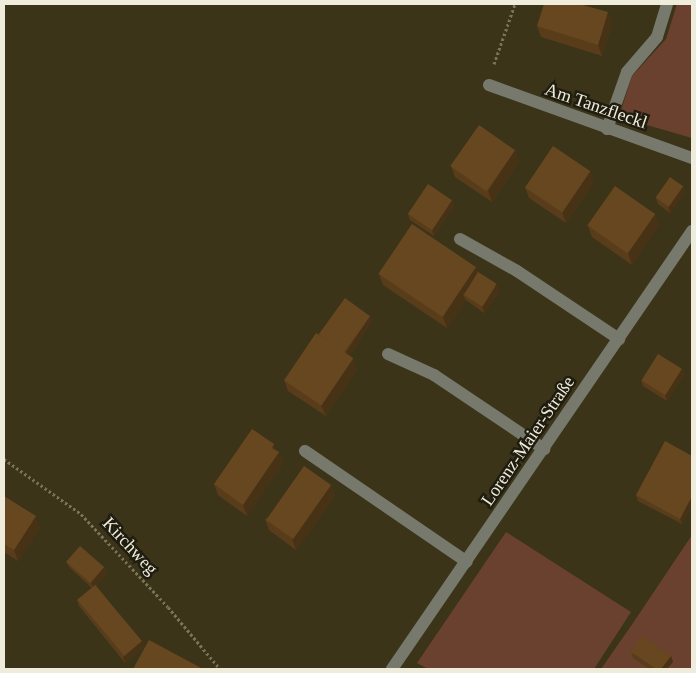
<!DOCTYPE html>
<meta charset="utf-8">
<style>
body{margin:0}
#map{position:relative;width:696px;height:673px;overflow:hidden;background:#3b3419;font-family:"Times New Roman",serif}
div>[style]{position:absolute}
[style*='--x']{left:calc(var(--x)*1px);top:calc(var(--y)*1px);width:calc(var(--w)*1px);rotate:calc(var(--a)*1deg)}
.green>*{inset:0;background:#6a412f}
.path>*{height:3px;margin-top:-1.5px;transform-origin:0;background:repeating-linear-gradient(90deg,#79735c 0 2.5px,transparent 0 5px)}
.minor>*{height:12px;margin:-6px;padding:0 6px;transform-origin:6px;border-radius:6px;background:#76796c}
.wall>*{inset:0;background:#593d1b}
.shaded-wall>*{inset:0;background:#483216}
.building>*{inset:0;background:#67471f;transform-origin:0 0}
span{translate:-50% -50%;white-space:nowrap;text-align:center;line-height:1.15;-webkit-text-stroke:5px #1f1c10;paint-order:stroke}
.street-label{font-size:18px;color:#f0ecdc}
.frame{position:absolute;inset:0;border:5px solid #f0ecdc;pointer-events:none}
</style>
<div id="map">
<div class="green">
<div style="clip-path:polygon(677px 4px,692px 4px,692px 138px,619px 117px,632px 76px,666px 39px)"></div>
<div style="clip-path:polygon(506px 532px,631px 612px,594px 669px,428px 669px,417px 663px)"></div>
<div style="clip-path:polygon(692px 535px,692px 669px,601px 669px,633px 623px)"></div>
</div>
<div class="path">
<div style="--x:494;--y:64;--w:64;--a:-70.7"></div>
<div style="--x:4;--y:459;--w:95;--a:35.5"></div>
<div style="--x:81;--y:514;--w:127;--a:46.9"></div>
<div style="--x:168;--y:607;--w:81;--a:50"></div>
</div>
<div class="minor">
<div style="--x:489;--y:85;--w:216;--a:19.8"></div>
<div style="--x:607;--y:129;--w:60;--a:-70.7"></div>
<div style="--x:627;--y:72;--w:46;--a:-49.4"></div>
<div style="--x:657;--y:37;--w:34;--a:-73"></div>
<div style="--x:460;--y:239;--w:65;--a:29.3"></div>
<div style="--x:517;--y:271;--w:123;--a:33.7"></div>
<div style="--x:388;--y:354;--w:51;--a:24.5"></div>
<div style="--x:434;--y:375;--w:133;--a:33.9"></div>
<div style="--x:305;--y:451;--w:196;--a:34.4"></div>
<div style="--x:392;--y:669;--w:531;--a:-55.59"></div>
</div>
<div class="wall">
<div style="clip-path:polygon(612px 24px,602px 56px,541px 37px,537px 26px)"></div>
<div style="clip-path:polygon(515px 150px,519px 161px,492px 202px,455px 177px,451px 166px)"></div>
<div style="clip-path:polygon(590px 171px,594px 182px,566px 223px,529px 198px,525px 187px)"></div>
<div style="clip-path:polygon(683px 186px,685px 192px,670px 213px,658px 204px,656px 198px)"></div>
<div style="clip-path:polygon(454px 206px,434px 236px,410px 220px,408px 214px)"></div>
<div style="clip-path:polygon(655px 214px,659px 225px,632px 265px,592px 237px,588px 226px)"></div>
<div style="clip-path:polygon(476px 267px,478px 272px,500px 290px,484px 313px,466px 300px,447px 328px,383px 285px,379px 274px)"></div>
<div style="clip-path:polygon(372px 321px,350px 355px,357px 369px,326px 416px,288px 391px,284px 380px,321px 336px)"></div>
<div style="clip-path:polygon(682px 369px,684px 375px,667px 401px,643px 386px,641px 380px)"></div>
<div style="clip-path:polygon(274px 444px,276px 451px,279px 452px,283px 463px,247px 516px,218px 495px,214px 484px)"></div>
<div style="clip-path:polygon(692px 456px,692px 505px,682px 524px,638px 501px,636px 495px)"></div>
<div style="clip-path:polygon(331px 485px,335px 496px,296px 550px,269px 530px,265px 519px)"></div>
<div style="clip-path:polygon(4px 496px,40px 527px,18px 561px,4px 552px)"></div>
<div style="clip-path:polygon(66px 561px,104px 567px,107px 573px,96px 585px,144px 647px,125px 663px,79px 606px,77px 600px,92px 588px,69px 567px)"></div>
<div style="clip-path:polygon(631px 652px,671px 656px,673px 662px,667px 669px,649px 669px,633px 658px)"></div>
</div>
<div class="shaded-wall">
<div style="clip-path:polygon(608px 12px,612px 24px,602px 56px,598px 45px)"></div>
<div style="clip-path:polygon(515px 150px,519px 161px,492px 202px,488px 191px)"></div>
<div style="clip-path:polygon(590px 171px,594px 182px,566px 223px,562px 212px)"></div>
<div style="clip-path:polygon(683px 186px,685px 192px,670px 213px,668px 207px)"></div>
<div style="clip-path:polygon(452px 200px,454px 206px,434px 236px,432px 231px)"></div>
<div style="clip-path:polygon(655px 214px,659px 225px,632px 265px,628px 253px)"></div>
<div style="clip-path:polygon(476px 267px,480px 278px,463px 295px,466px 300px,447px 328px,443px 317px)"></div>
<div style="clip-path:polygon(497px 284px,500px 290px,484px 313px,482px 307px)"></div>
<div style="clip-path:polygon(370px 316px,372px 321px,348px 358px,346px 352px)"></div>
<div style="clip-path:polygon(353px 358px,357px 369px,326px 416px,321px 405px)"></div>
<div style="clip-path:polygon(682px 369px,684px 375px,667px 401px,665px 395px)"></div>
<div style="clip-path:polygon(274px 444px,278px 454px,279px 452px,283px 463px,247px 516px,243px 505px)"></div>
<div style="clip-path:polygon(331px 485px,335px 496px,296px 550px,292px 539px)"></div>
<div style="clip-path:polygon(692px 496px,692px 505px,682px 524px,680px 519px)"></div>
<div style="clip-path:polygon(36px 516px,40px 527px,18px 561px,14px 550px)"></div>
<div style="clip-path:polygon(104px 567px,107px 573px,93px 588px,91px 583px)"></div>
<div style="clip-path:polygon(142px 641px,144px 647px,125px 663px,123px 657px)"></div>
<div style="clip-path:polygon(671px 656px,673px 662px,667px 669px,661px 669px)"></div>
</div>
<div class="building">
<div style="clip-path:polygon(544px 4px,579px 4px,608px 12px,598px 45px,537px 26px)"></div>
<div style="left:479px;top:125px;width:44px;height:50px;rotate:35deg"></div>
<div style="left:553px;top:146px;width:45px;height:50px;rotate:34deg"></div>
<div style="left:670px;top:177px;width:16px;height:25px;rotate:35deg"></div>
<div style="left:428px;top:184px;width:29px;height:36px;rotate:34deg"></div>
<div style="left:615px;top:186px;width:49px;height:48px;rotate:35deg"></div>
<div style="left:412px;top:224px;width:77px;height:60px;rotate:34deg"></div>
<div style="left:478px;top:272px;width:22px;height:27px;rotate:32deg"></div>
<div style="left:345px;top:298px;width:31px;height:45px;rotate:36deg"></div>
<div style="left:316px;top:333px;width:45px;height:57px;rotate:34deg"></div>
<div style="left:658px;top:354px;width:28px;height:31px;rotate:32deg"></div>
<div style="clip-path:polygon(252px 429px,274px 444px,272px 448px,279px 452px,243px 505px,214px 484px)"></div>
<div style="clip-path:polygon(665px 441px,692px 456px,692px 496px,680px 519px,636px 495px)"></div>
<div style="left:304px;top:466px;width:33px;height:66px;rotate:35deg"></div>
<div style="clip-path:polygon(4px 496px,36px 516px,14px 550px,4px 544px)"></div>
<div style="left:80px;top:546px;width:32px;height:21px;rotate:41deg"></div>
<div style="left:95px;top:585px;width:73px;height:23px;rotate:50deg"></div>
<div style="clip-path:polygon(642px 636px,671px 656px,661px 669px,656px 669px,631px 652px)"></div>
<div style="clip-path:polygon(149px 640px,203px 669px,133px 669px)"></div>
</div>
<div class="street-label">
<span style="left:596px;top:106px;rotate:19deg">Am Tanzfleckl</span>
<span style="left:528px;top:441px;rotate:-56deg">Lorenz-Maier-Straße</span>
<span style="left:130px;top:546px;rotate:47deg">Kirchweg</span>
</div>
<div class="frame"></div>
</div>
